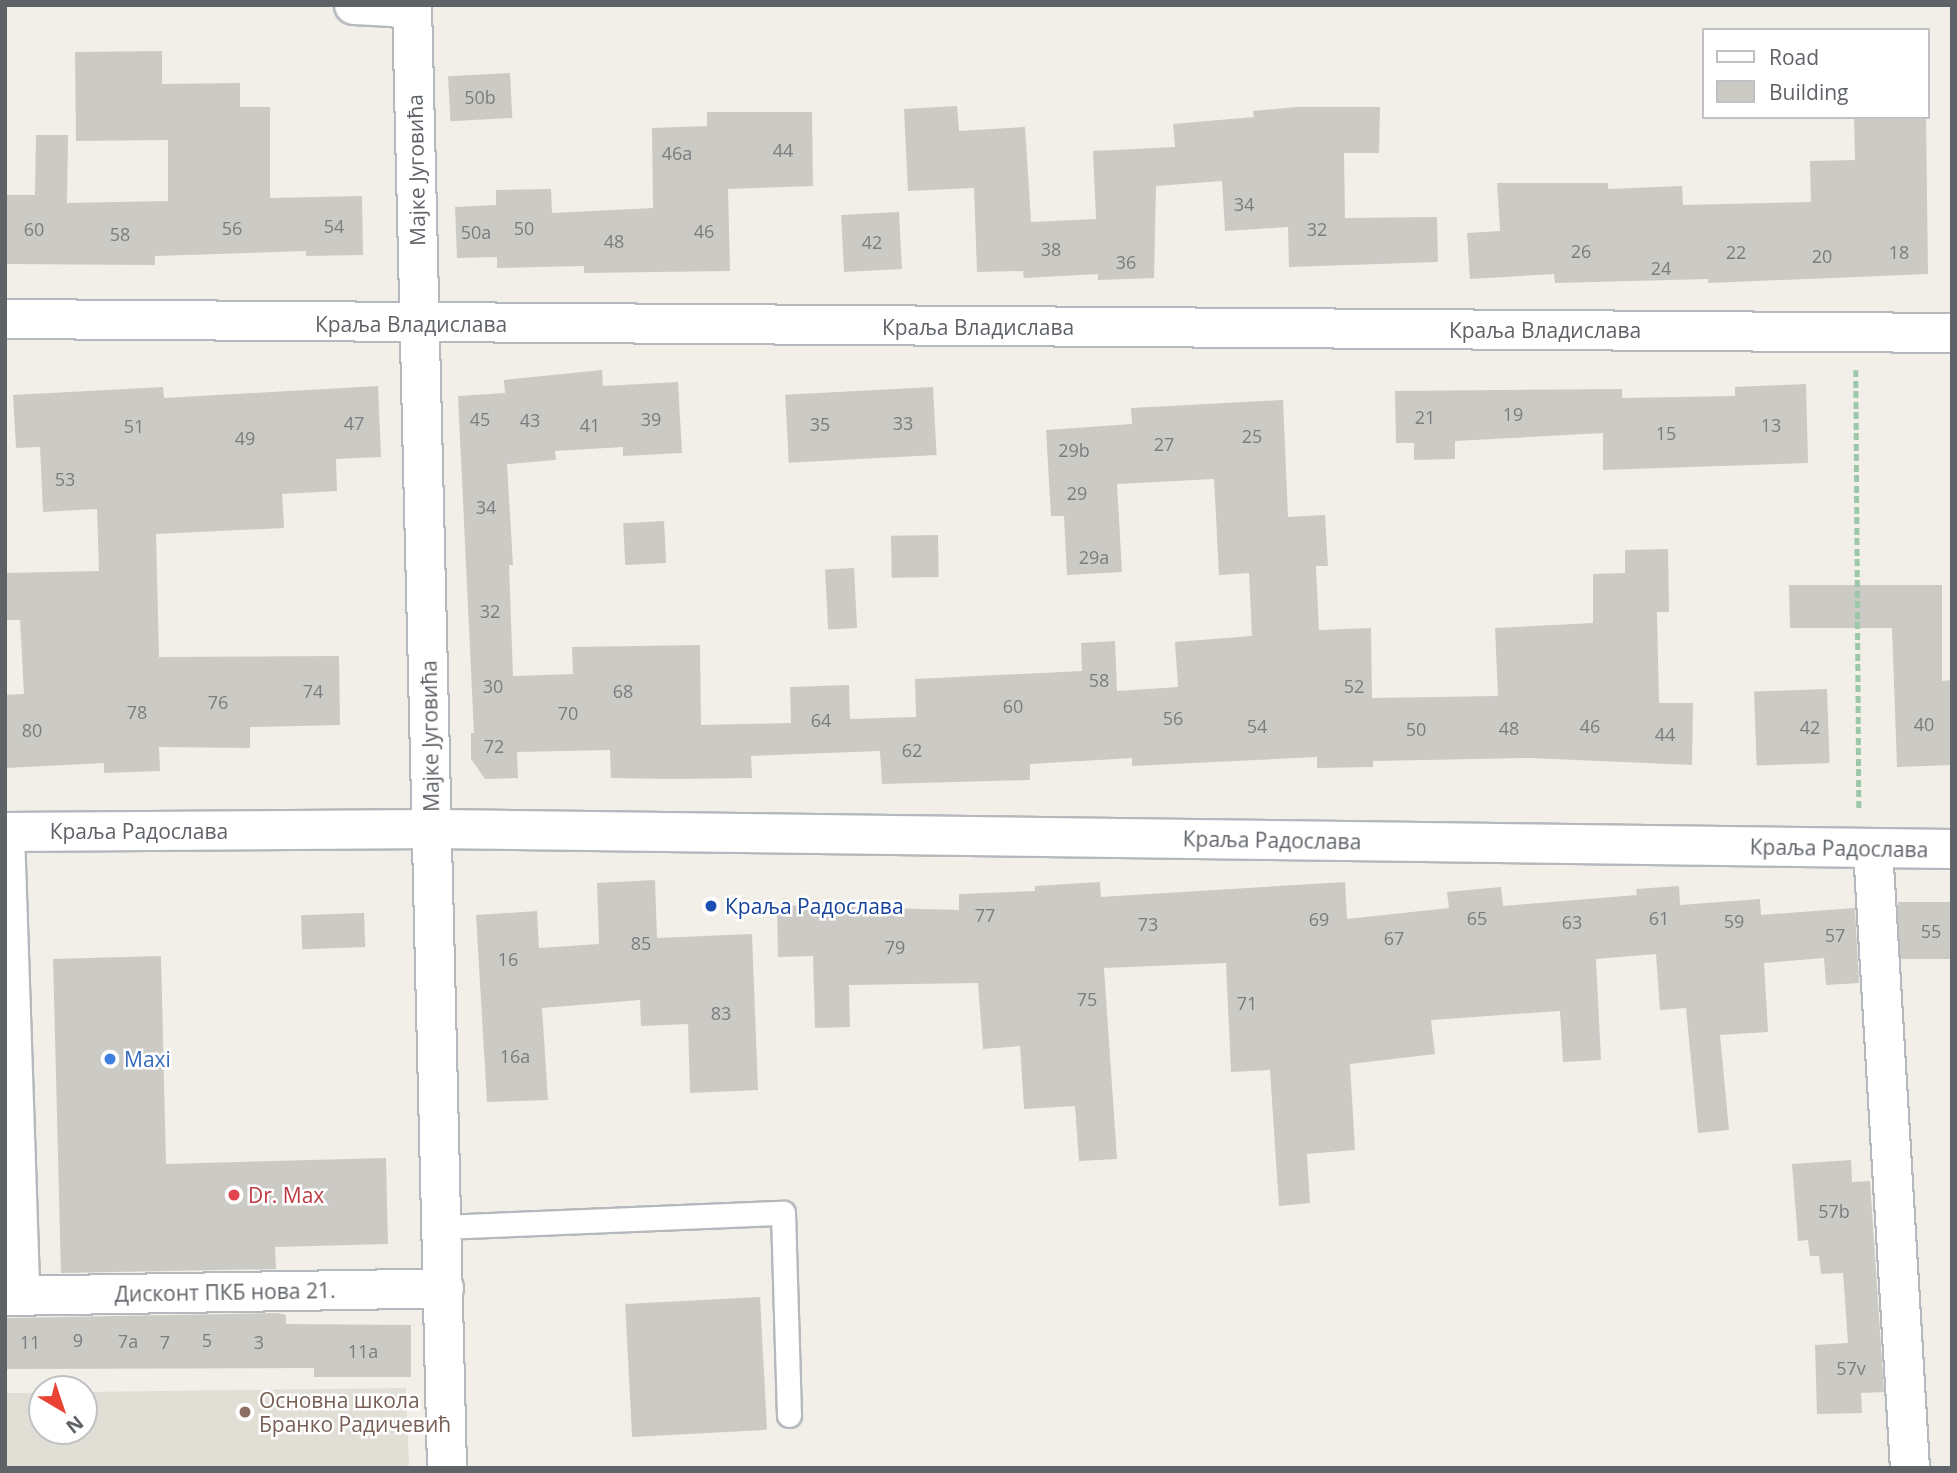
<!DOCTYPE html>
<meta charset="utf-8">
<style>
body{margin:0}
#map{position:relative;width:1957px;height:1473px;overflow:hidden;background:#f1efe8;font-family:"Open Sans",sans-serif}
div>[style]{position:absolute}
[style*='--x']{left:calc(var(--x)*1px);top:calc(var(--y)*1px);width:calc(var(--w)*1px);rotate:calc(var(--a)*1deg)}
.education>*{inset:0;background:#e1ded6}
.building>*{inset:0;background:#cccac5;transform-origin:0 0}
.path>*{height:4.5px;margin-top:-2.25px;transform-origin:0;background:repeating-linear-gradient(90deg,#9cc7a9 0 7px,transparent 0 10.5px)}
.roads{filter:drop-shadow(2px 0 #b5b8bc) drop-shadow(-2px 0 #b5b8bc) drop-shadow(0 2px #b5b8bc) drop-shadow(0 -2px #b5b8bc)}
.lane>*{height:23px;margin:-11.5px;padding:0 11.5px;transform-origin:11.5px;border-radius:11.5px;background:#fff}
.street>*{height:38px;margin:-19px;padding:0 19px;transform-origin:19px;border-radius:19px;background:#fff}
.secondary>*{height:38px;margin:-19px;padding:0 19px;transform-origin:19px;border-radius:19px;background:#fff}
.dots>*{width:19px;height:19px;translate:-50% -50%;box-sizing:border-box;border:4px solid #fff;border-radius:50%}
span{translate:-50% -50%;white-space:nowrap;text-align:center;line-height:1.15;-webkit-text-stroke:5px #fff;paint-order:stroke}
.number-label{font-size:18px;color:#7a7d7f}
.number-label span{-webkit-text-stroke-width:0}
.street-label{font-size:21px;color:#5f6368}
.transit-label{font-size:21px;color:#164399}
.left{translate:0 -50%;text-align:left}
.shop-label{font-size:21px;color:#366cbe}
.health-label{font-size:21px;color:#be3a42}
.education-label{font-size:21px;color:#785e54}
.frame{position:absolute;inset:0;border:7px solid #5f6368;pointer-events:none}
.legend{position:absolute;left:1702px;top:28px;width:228px;height:91px;box-sizing:border-box;background:#fff;border:2px solid #bfc1c3;margin:0;padding:9px 12px;list-style:none;font-size:21px;color:#5f6368}
.legend li{display:flex;align-items:center;gap:14px;height:35px}
.legend b{width:35px;border:2px solid #bfc1c3}
.north{position:absolute;left:28px;top:1375px;width:70px;height:70px;box-sizing:border-box;background:#fff;border:2px solid #bfc1c3;border-radius:50%;rotate:141deg;font-size:19px;font-weight:700;line-height:28px;text-align:center;color:#5f6368}
.north::after{content:'';display:block;margin:auto;width:24px;height:32px;background:#ea4335;clip-path:polygon(50% 0,100% 100%,50% 72%,0 100%)}
</style>
<div id="map">
<div class="education">
<div style="clip-path:polygon(406px 1388px,409px 1468px,5px 1468px,5px 1393px,42px 1393px,42px 1431px,84px 1431px,84px 1392px)"></div>
</div>
<div class="building">
<div style="clip-path:polygon(162px 51px,162px 84px,240px 83px,240px 107px,270px 107px,270px 198px,362px 196px,363px 255px,306px 256px,306px 251px,155px 256px,155px 265px,5px 264px,5px 195px,35px 195px,36px 135px,68px 135px,67px 203px,168px 201px,168px 140px,76px 141px,75px 52px)"></div>
<div style="left:510px;top:73px;width:45px;height:62px;rotate:87deg"></div>
<div style="clip-path:polygon(957px 106px,959px 131px,1025px 127px,1031px 222px,1096px 219px,1093px 151px,1175px 147px,1173px 124px,1254px 117px,1253px 111px,1297px 107px,1380px 107px,1379px 153px,1344px 153px,1345px 218px,1437px 217px,1438px 262px,1289px 267px,1288px 227px,1225px 231px,1222px 181px,1156px 186px,1154px 278px,1098px 280px,1098px 274px,1024px 278px,1023px 271px,977px 272px,974px 188px,908px 191px,904px 109px)"></div>
<div style="clip-path:polygon(707px 112px,812px 112px,813px 186px,728px 189px,730px 271px,584px 273px,584px 266px,497px 268px,497px 257px,457px 258px,455px 207px,496px 205px,496px 190px,551px 189px,552px 213px,653px 208px,652px 128px,707px 126px)"></div>
<div style="clip-path:polygon(1854px 117px,1926px 117px,1928px 274px,1708px 283px,1708px 279px,1555px 283px,1554px 274px,1470px 279px,1467px 233px,1500px 231px,1497px 183px,1608px 183px,1608px 189px,1682px 186px,1683px 205px,1811px 202px,1810px 161px,1855px 160px)"></div>
<div style="left:899px;top:212px;width:57px;height:58px;rotate:87deg"></div>
<div style="clip-path:polygon(602px 370px,603px 386px,678px 382px,682px 453px,623px 456px,623px 447px,555px 451px,556px 460px,507px 464px,513px 565px,509px 565px,513px 676px,573px 674px,572px 647px,700px 645px,701px 725px,791px 723px,790px 687px,849px 685px,850px 719px,916px 717px,915px 679px,1082px 671px,1081px 643px,1115px 641px,1117px 691px,1178px 687px,1175px 642px,1252px 636px,1249px 573px,1219px 575px,1214px 479px,1117px 484px,1122px 572px,1067px 575px,1064px 516px,1051px 516px,1046px 430px,1132px 424px,1131px 408px,1283px 400px,1288px 517px,1325px 515px,1328px 566px,1316px 566px,1319px 630px,1371px 628px,1372px 698px,1498px 696px,1495px 628px,1593px 623px,1593px 574px,1625px 573px,1625px 550px,1668px 549px,1669px 612px,1657px 612px,1659px 703px,1693px 703px,1692px 765px,1530px 758px,1373px 761px,1373px 767px,1317px 768px,1317px 757px,1132px 766px,1132px 758px,1030px 764px,1030px 780px,882px 784px,880px 751px,751px 756px,752px 778px,673px 779px,611px 778px,610px 750px,517px 752px,518px 778px,485px 779px,471px 759px,471px 733px,474px 733px,458px 396px,505px 393px,504px 380px)"></div>
<div style="clip-path:polygon(1806px 384px,1808px 463px,1603px 470px,1603px 433px,1455px 441px,1455px 459px,1414px 460px,1414px 443px,1396px 443px,1395px 391px,1622px 389px,1622px 398px,1735px 396px,1735px 387px)"></div>
<div style="clip-path:polygon(378px 386px,381px 457px,336px 459px,337px 491px,282px 494px,284px 528px,156px 534px,159px 657px,339px 656px,340px 725px,250px 727px,250px 748px,159px 747px,160px 771px,104px 773px,104px 763px,5px 768px,5px 695px,24px 694px,20px 620px,5px 620px,5px 573px,99px 571px,97px 509px,43px 512px,40px 447px,16px 448px,13px 395px,163px 387px,164px 398px)"></div>
<div style="left:933px;top:387px;width:68px;height:148px;rotate:87deg"></div>
<div style="left:664px;top:521px;width:42px;height:41px;rotate:87deg"></div>
<div style="left:938px;top:535px;width:42px;height:47px;rotate:89deg"></div>
<div style="left:854px;top:568px;width:60px;height:29px;rotate:87deg"></div>
<div style="clip-path:polygon(1789px 585px,1942px 585px,1942px 681px,1952px 680px,1952px 765px,1897px 767px,1892px 628px,1790px 628px)"></div>
<div style="left:1827px;top:689px;width:74px;height:73px;rotate:88deg"></div>
<div style="clip-path:polygon(655px 880px,657px 938px,752px 934px,758px 1090px,690px 1093px,688px 1024px,641px 1026px,640px 1000px,542px 1008px,548px 1100px,487px 1102px,476px 915px,537px 911px,539px 948px,599px 944px,597px 883px)"></div>
<div style="clip-path:polygon(1100px 882px,1101px 897px,1345px 882px,1347px 919px,1449px 908px,1447px 892px,1501px 887px,1503px 906px,1637px 895px,1636px 889px,1679px 886px,1680px 905px,1760px 899px,1761px 915px,1855px 908px,1859px 983px,1826px 985px,1824px 958px,1764px 963px,1768px 1032px,1720px 1035px,1729px 1130px,1698px 1133px,1686px 1008px,1660px 1010px,1656px 954px,1596px 959px,1601px 1060px,1563px 1062px,1560px 1011px,1431px 1020px,1435px 1054px,1350px 1064px,1355px 1150px,1307px 1154px,1310px 1203px,1279px 1206px,1270px 1070px,1231px 1072px,1226px 963px,1104px 968px,1117px 1159px,1079px 1161px,1075px 1106px,1024px 1109px,1020px 1046px,983px 1049px,978px 983px,849px 985px,850px 1027px,815px 1028px,813px 956px,778px 957px,777px 905px,959px 910px,959px 894px,1035px 891px,1035px 886px)"></div>
<div style="left:1952px;top:902px;width:57px;height:54px;rotate:90deg"></div>
<div style="left:364px;top:913px;width:34px;height:63px;rotate:88deg"></div>
<div style="clip-path:polygon(161px 956px,166px 1164px,386px 1158px,388px 1244px,275px 1247px,276px 1269px,61px 1273px,53px 959px)"></div>
<div style="clip-path:polygon(1851px 1160px,1852px 1182px,1870px 1181px,1884px 1392px,1861px 1393px,1862px 1413px,1817px 1414px,1815px 1345px,1848px 1343px,1843px 1273px,1821px 1274px,1819px 1256px,1810px 1256px,1808px 1240px,1798px 1241px,1792px 1164px)"></div>
<div style="left:760px;top:1297px;width:133px;height:135px;rotate:87deg"></div>
<div style="clip-path:polygon(277px 1313px,286px 1315px,286px 1324px,411px 1325px,411px 1377px,314px 1377px,314px 1368px,7px 1369px,6px 1318px)"></div>
</div>
<div class="path">
<div style="--x:1856;--y:370;--w:439;--a:89.6"></div>
</div>
<div class="roads">
<div class="lane">
<div style="--x:442;--y:1227;--w:341;--a:-2.4"></div>
<div style="--x:783;--y:1213;--w:202;--a:88.3"></div>
</div>
<div class="street">
<div style="--x:5;--y:319;--w:1947;--a:0.41"></div>
<div style="--x:5;--y:833;--w:463;--a:88.1"></div>
<div style="--x:1873;--y:849;--w:620;--a:86.58"></div>
<div style="--x:5;--y:1296;--w:439;--a:-1"></div>
</div>
<div class="secondary">
<div style="--x:354;--y:5;--w:58;--a:3"></div>
<div style="--x:412;--y:5;--w:1463;--a:88.63"></div>
<div style="--x:5;--y:832;--w:428;--a:-0.4"></div>
<div style="--x:433;--y:829;--w:1519;--a:0.75"></div>
</div>
</div>
<div class="dots">
<div style="left:711px;top:906px;background:#1a4fb4"></div>
<div style="left:110px;top:1059px;background:#3f7fe0"></div>
<div style="left:234px;top:1195px;background:#e0444e"></div>
<div style="left:245px;top:1412px;background:#8d6e63"></div>
</div>
<div class="number-label">
<span style="left:480px;top:97px">50b</span>
<span style="left:783px;top:150px">44</span>
<span style="left:677px;top:153px">46a</span>
<span style="left:1244px;top:204px">34</span>
<span style="left:334px;top:226px">54</span>
<span style="left:232px;top:228px">56</span>
<span style="left:524px;top:228px">50</span>
<span style="left:34px;top:229px">60</span>
<span style="left:1317px;top:229px">32</span>
<span style="left:704px;top:231px">46</span>
<span style="left:476px;top:232px">50a</span>
<span style="left:120px;top:234px">58</span>
<span style="left:614px;top:241px">48</span>
<span style="left:872px;top:242px">42</span>
<span style="left:1051px;top:249px">38</span>
<span style="left:1581px;top:251px">26</span>
<span style="left:1736px;top:252px">22</span>
<span style="left:1899px;top:252px">18</span>
<span style="left:1822px;top:256px">20</span>
<span style="left:1126px;top:262px">36</span>
<span style="left:1661px;top:268px">24</span>
<span style="left:1513px;top:414px">19</span>
<span style="left:1425px;top:417px">21</span>
<span style="left:480px;top:419px">45</span>
<span style="left:651px;top:419px">39</span>
<span style="left:530px;top:420px">43</span>
<span style="left:354px;top:423px">47</span>
<span style="left:903px;top:423px">33</span>
<span style="left:820px;top:424px">35</span>
<span style="left:590px;top:425px">41</span>
<span style="left:1771px;top:425px">13</span>
<span style="left:134px;top:426px">51</span>
<span style="left:1666px;top:433px">15</span>
<span style="left:1252px;top:436px">25</span>
<span style="left:245px;top:438px">49</span>
<span style="left:1164px;top:444px">27</span>
<span style="left:1074px;top:450px">29b</span>
<span style="left:65px;top:479px">53</span>
<span style="left:1077px;top:493px">29</span>
<span style="left:486px;top:507px">34</span>
<span style="left:1094px;top:557px">29a</span>
<span style="left:490px;top:611px">32</span>
<span style="left:1099px;top:680px">58</span>
<span style="left:493px;top:686px">30</span>
<span style="left:1354px;top:686px">52</span>
<span style="left:313px;top:691px">74</span>
<span style="left:623px;top:691px">68</span>
<span style="left:218px;top:702px">76</span>
<span style="left:1013px;top:706px">60</span>
<span style="left:137px;top:712px">78</span>
<span style="left:568px;top:713px">70</span>
<span style="left:1173px;top:718px">56</span>
<span style="left:821px;top:720px">64</span>
<span style="left:1924px;top:724px">40</span>
<span style="left:1257px;top:726px">54</span>
<span style="left:1590px;top:726px">46</span>
<span style="left:1810px;top:727px">42</span>
<span style="left:1509px;top:728px">48</span>
<span style="left:1416px;top:729px">50</span>
<span style="left:32px;top:730px">80</span>
<span style="left:1665px;top:734px">44</span>
<span style="left:494px;top:746px">72</span>
<span style="left:912px;top:750px">62</span>
<span style="left:985px;top:915px">77</span>
<span style="left:1477px;top:918px">65</span>
<span style="left:1659px;top:918px">61</span>
<span style="left:1319px;top:919px">69</span>
<span style="left:1734px;top:921px">59</span>
<span style="left:1572px;top:922px">63</span>
<span style="left:1148px;top:924px">73</span>
<span style="left:1931px;top:931px">55</span>
<span style="left:1835px;top:935px">57</span>
<span style="left:1394px;top:938px">67</span>
<span style="left:641px;top:943px">85</span>
<span style="left:895px;top:947px">79</span>
<span style="left:508px;top:959px">16</span>
<span style="left:1087px;top:999px">75</span>
<span style="left:1247px;top:1003px">71</span>
<span style="left:721px;top:1013px">83</span>
<span style="left:515px;top:1056px">16a</span>
<span style="left:1834px;top:1211px">57b</span>
<span style="left:78px;top:1340px">9</span>
<span style="left:207px;top:1340px">5</span>
<span style="left:128px;top:1341px">7a</span>
<span style="left:30px;top:1342px">11</span>
<span style="left:165px;top:1342px">7</span>
<span style="left:259px;top:1342px">3</span>
<span style="left:363px;top:1351px">11a</span>
<span style="left:1851px;top:1368px">57v</span>
</div>
<div class="street-label">
<span style="left:416px;top:170px;rotate:-91deg">Мајке Југовића</span>
<span style="left:411px;top:324px">Краља Владислава</span>
<span style="left:978px;top:327px">Краља Владислава</span>
<span style="left:1545px;top:330px">Краља Владислава</span>
<span style="left:430px;top:736px;rotate:-91deg">Мајке Југовића</span>
<span style="left:139px;top:831px">Краља Радослава</span>
<span style="left:1272px;top:840px;rotate:1deg">Краља Радослава</span>
<span style="left:1839px;top:848px;rotate:1deg">Краља Радослава</span>
<span style="left:225px;top:1292px;rotate:-1deg">Дисконт ПКБ нова 21.</span>
</div>
<div class="transit-label">
<span class="left" style="left:725px;top:906px">Краља Радослава</span>
</div>
<div class="shop-label">
<span class="left" style="left:124px;top:1059px">Maxi</span>
</div>
<div class="health-label">
<span class="left" style="left:248px;top:1195px">Dr. Max</span>
</div>
<div class="education-label">
<span class="left" style="left:259px;top:1412px">Основна школа<br>Бранко Радичевић</span>
</div>
<div class="frame"></div>
<ul class="legend">
<li><b style="height:9px;background:#fff"></b>Road</li>
<li><b style="height:19px;background:#cccac5"></b>Building</li>
</ul>
<div class="north">N</div>
</div>
